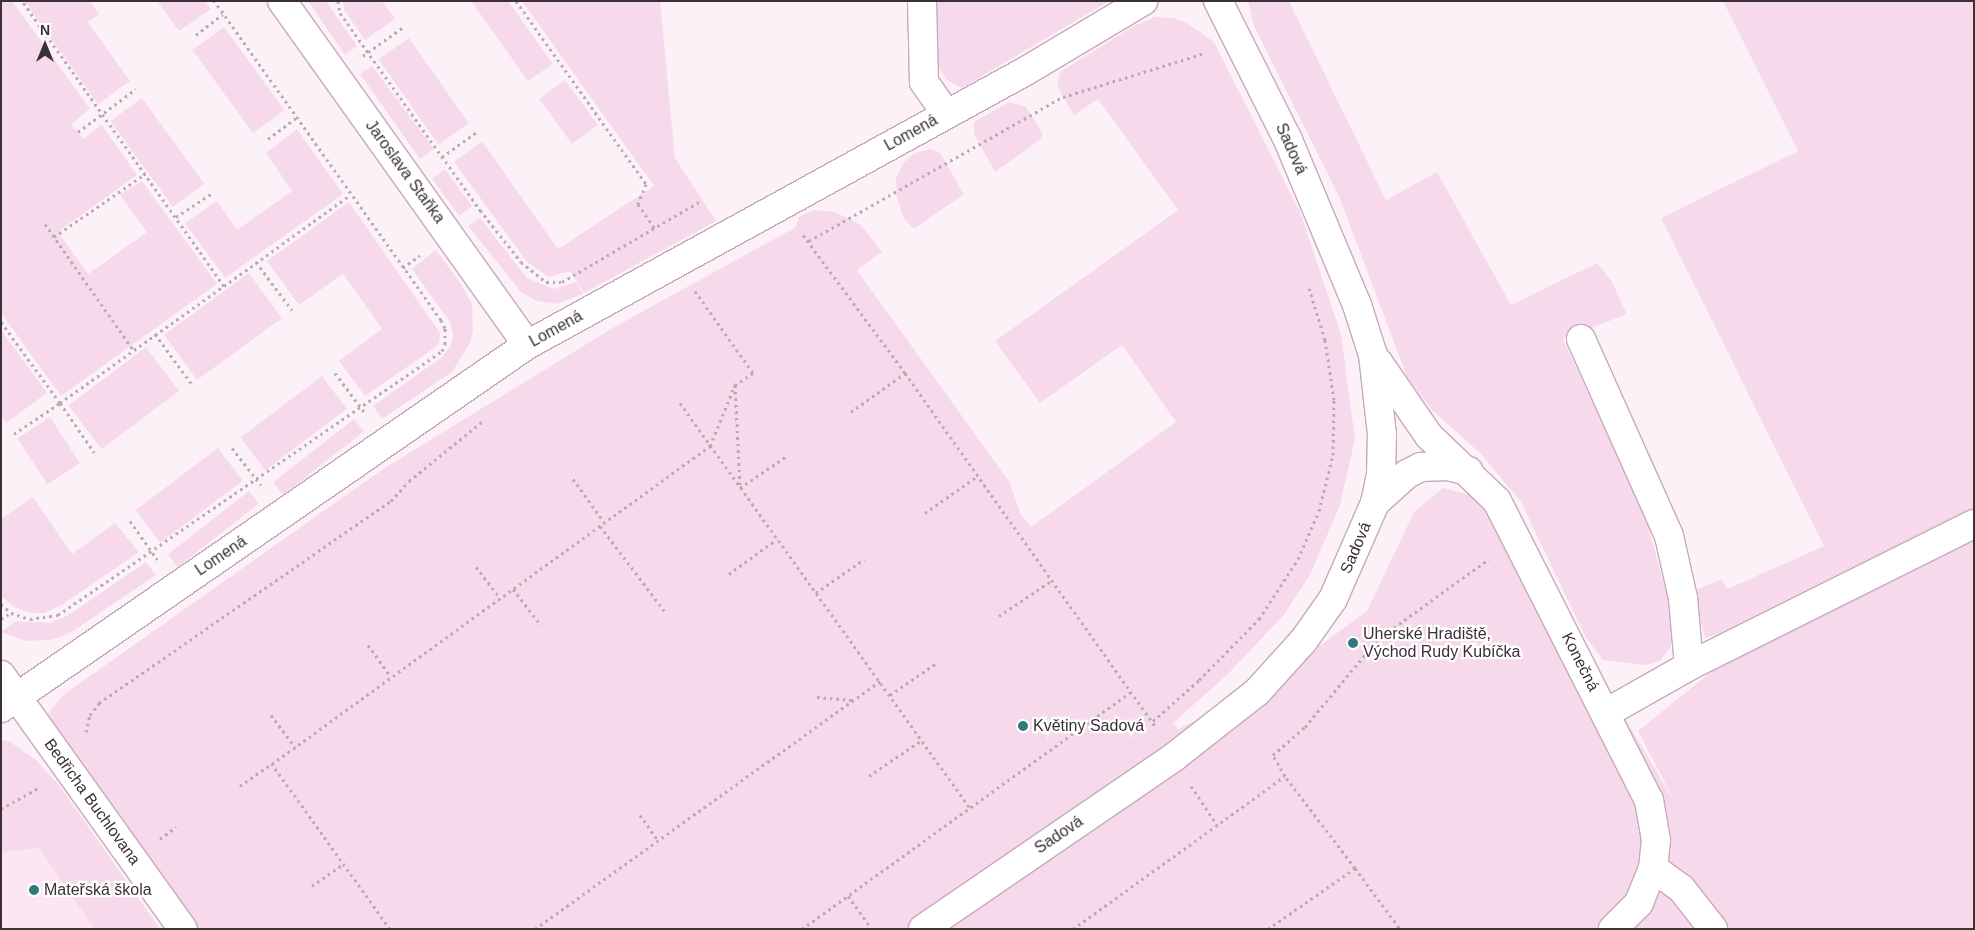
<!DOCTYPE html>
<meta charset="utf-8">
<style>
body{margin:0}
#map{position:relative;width:1975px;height:930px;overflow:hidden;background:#fdf1f8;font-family:Arial,sans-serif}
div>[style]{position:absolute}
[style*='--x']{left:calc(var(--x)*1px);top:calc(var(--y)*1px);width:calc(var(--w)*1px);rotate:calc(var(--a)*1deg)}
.built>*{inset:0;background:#fde6f3}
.green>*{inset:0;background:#f6daeb;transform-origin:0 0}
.path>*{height:3px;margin-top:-1.5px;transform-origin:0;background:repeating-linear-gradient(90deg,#b6abb2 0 2.5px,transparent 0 6.5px)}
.roads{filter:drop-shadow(1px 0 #c6aabb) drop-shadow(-1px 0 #c6aabb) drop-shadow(0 1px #c6aabb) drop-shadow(0 -1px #c6aabb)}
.minor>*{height:28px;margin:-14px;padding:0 14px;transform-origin:14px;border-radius:14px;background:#fff}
.dots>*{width:14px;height:14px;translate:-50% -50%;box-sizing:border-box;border:2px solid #fff;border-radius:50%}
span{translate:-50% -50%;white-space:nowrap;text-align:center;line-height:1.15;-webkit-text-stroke:4.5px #fff;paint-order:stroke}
.street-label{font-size:16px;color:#3b3037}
.poi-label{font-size:16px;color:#3b3037}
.left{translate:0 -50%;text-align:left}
.frame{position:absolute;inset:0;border:2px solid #3b3037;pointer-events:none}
.north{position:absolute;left:20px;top:20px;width:50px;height:50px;-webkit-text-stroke:4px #fff;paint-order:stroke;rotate:0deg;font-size:14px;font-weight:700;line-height:20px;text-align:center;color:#3b3037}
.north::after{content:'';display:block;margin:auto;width:18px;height:22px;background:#3b3037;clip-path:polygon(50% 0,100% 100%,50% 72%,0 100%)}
</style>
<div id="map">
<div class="built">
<div style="clip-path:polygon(39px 848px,94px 929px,1px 929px,1px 851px)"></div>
</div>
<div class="green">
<div style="clip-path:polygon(1px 1px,12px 1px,90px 109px,71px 124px,83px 139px,102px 125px,137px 175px,58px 232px,88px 274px,147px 232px,120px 195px,142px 181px,217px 284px,61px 396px,1px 313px)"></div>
<div style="clip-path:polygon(24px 1px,90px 1px,99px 14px,88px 22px,130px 81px,98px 104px)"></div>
<div style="clip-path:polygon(157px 1px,205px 1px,211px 9px,179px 31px)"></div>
<div style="clip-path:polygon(308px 1px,326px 1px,357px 46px,345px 55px)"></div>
<div style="clip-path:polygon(343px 1px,382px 1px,395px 19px,365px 40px,344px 10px)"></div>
<div style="clip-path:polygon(471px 1px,508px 1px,553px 64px,528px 81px)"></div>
<div style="clip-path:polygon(522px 1px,660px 1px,675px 158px,716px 221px,584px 293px,570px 271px,549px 277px,527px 262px,454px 162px,482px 141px,558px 249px,654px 186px)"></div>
<div style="clip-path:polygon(935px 1px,1109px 1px,962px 88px,947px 80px,937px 65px)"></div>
<div style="clip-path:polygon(1248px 1px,1289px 1px,1386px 200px,1437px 172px,1511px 305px,1597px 263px,1611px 280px,1627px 314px,1563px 339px,1646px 518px,1672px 615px,1671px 646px,1660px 661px,1645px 665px,1603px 660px,1585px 636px,1521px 502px,1481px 454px,1432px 410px,1407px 377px,1340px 199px,1254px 26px)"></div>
<div style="clip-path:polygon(1723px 1px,1974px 1px,1974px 929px,184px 929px,38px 726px,63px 695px,383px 469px,616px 326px,796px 227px,799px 217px,814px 210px,835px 212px,861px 225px,882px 252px,857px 270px,1010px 483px,1020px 513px,1031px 527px,1176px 422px,1122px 345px,1040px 403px,995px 341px,1178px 210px,1098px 99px,1074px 115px,1057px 86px,1060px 72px,1134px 26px,1155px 17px,1173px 18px,1187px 23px,1214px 42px,1300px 212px,1341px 334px,1355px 439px,1340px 505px,1310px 575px,1283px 616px,1227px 675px,1173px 723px,1178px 729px,1257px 692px,1367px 611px,1414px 512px,1443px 488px,1478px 497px,1518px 538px,1676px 804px,1638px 731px,1811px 591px,1730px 630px,1705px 638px,1693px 591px,1722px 579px,1727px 589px,1824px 546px,1661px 218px,1798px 151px)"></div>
<div style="left:224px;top:27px;width:103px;height:39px;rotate:54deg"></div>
<div style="left:409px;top:38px;width:104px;height:37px;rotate:55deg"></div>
<div style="clip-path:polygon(372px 66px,434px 149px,420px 159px,360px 74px)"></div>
<div style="left:565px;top:80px;width:56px;height:32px;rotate:54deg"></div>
<div style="left:142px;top:98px;width:106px;height:39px;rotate:54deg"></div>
<div style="clip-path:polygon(1009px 102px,1026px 107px,1043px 134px,1041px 139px,995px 172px,974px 134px,974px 122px)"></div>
<div style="clip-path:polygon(297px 129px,343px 194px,225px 278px,185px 223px,217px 201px,237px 230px,292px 191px,266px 153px)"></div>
<div style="clip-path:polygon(931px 149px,940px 153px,964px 194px,914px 229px,904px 219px,897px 198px,896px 178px,904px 162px,915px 153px)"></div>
<div style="left:445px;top:169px;width:46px;height:16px;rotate:54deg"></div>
<div style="clip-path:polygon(349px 202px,440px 333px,439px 343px,433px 349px,365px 396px,339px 361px,382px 329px,343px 274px,299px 305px,267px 261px)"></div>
<div style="clip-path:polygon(480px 218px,527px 278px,554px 289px,576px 282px,583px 294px,557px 304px,537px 301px,521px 292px,468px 226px)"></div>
<div style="clip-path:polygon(436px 250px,461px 284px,472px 304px,473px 330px,470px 343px,452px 372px,382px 419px,373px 406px,442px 357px,450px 347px,453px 335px,450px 322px,412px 269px)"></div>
<div style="left:249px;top:273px;width:56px;height:105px;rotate:54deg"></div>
<div style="clip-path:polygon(1px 330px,47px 393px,6px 423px,1px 416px)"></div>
<div style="left:146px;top:347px;width:55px;height:97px;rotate:53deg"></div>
<div style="left:322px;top:376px;width:41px;height:102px;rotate:53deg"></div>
<div style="left:50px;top:417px;width:55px;height:39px;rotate:57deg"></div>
<div style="left:354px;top:419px;width:16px;height:103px;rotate:52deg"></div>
<div style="left:218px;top:448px;width:41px;height:103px;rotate:53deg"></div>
<div style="left:249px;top:491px;width:16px;height:103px;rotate:52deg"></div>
<div style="clip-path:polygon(33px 497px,72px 554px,115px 523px,139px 552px,62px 605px,44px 613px,29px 613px,13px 606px,1px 596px,1px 519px)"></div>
<div style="clip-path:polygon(146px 562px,156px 575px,70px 633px,51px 640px,26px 641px,1px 632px,16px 621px,49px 623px,67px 616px)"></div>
<div style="clip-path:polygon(1px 740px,9px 741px,36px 760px,59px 785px,160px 929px,94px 929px,39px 848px,1px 852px)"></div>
</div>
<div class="path">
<div style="--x:338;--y:1;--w:12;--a:81"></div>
<div style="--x:340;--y:13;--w:242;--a:54.6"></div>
<div style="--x:480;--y:210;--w:66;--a:51.7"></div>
<div style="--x:521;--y:262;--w:32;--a:39"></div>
<div style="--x:546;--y:282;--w:16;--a:0"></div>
<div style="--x:562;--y:282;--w:159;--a:-30.3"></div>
<div style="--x:516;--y:1;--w:224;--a:54.6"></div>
<div style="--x:646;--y:184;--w:22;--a:112"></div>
<div style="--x:638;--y:204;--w:30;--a:56"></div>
<div style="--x:196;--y:35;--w:34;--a:-38"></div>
<div style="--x:363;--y:56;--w:49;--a:-35.9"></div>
<div style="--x:78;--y:132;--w:72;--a:-36.6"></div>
<div style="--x:268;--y:139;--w:36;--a:-37"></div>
<div style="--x:442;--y:157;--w:44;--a:-35.8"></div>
<div style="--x:176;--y:217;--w:42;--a:-33.3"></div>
<div style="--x:45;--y:224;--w:155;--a:55"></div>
<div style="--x:803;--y:235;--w:172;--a:53.5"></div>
<div style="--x:905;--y:373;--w:434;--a:54.7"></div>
<div style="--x:54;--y:237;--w:111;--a:-34.7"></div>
<div style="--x:809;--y:241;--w:292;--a:-29.6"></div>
<div style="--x:1063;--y:97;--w:149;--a:-17.2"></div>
<div style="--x:256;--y:262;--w:60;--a:53.1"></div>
<div style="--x:403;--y:268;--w:21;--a:-37"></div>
<div style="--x:224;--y:286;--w:155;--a:-35.8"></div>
<div style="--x:695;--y:291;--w:100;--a:54.7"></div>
<div style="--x:753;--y:373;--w:22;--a:146"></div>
<div style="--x:1;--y:322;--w:100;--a:53.9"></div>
<div style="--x:60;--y:403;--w:201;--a:-35.5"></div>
<div style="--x:224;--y:286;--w:349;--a:-125.3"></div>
<div style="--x:155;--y:334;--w:61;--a:53.7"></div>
<div style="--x:335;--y:373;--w:50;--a:53.1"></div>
<div style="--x:680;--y:403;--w:498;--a:54.4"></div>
<div style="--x:851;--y:412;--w:67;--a:-35.8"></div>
<div style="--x:14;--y:434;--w:55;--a:-34"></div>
<div style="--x:60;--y:403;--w:60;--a:55.2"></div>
<div style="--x:232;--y:448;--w:47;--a:51.9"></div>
<div style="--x:573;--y:479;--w:53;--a:54.2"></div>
<div style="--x:925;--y:513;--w:62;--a:-35.2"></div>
<div style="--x:130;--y:521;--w:47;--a:54.6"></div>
<div style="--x:600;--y:526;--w:109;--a:52.8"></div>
<div style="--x:476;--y:567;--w:39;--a:52"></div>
<div style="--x:729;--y:574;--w:59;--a:-36.1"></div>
<div style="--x:513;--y:589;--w:46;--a:52.1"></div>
<div style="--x:816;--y:593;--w:59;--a:-35.3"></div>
<div style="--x:1;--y:604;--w:13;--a:42"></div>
<div style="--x:11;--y:613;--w:20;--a:18"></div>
<div style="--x:30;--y:619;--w:28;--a:-8"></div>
<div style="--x:58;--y:615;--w:466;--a:-34.5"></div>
<div style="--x:442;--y:351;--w:8;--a:-67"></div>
<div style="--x:445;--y:344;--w:16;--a:-90"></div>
<div style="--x:445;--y:328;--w:9;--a:-117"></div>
<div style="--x:441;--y:320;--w:392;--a:-125.4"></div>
<div style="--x:999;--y:616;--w:63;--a:-33.9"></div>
<div style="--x:1;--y:619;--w:12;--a:-31"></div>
<div style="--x:368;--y:645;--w:39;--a:54"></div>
<div style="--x:890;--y:695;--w:58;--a:-34.5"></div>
<div style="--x:817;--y:697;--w:35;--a:5"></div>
<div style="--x:271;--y:715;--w:40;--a:53"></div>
<div style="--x:1153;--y:721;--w:62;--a:-41.7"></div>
<div style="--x:1199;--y:680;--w:86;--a:-45.5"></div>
<div style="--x:1259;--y:619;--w:72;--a:-57"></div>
<div style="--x:1298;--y:559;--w:52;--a:-66.4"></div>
<div style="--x:1319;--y:511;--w:58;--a:-76"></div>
<div style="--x:1333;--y:455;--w:55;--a:-89"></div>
<div style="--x:1334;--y:400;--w:61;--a:-98.5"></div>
<div style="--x:1325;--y:340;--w:54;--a:-107.1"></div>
<div style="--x:86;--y:732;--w:17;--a:-77"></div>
<div style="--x:90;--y:715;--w:15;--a:-53"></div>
<div style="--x:99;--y:703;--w:355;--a:-34.7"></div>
<div style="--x:391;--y:501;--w:27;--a:-48"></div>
<div style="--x:409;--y:481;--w:97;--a:-39.1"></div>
<div style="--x:869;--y:776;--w:64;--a:-34.2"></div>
<div style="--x:240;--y:786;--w:39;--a:-35"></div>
<div style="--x:1191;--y:786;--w:47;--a:56.3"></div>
<div style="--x:1;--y:809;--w:45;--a:-29.4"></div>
<div style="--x:640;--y:815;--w:32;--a:55"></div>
<div style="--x:160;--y:839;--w:20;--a:-37"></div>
<div style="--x:1355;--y:868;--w:76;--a:53.6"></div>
<div style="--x:312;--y:886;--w:38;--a:-35"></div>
<div style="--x:848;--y:896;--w:41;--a:54"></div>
<div style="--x:390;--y:929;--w:203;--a:-125.6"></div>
<div style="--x:272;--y:764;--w:541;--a:-35.98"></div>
<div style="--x:710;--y:446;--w:66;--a:-67.7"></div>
<div style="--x:735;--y:385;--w:103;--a:87.2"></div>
<div style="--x:740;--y:488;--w:58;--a:-34.5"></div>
<div style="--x:535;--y:929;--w:425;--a:-35.7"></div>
<div style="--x:802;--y:929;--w:405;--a:-35.8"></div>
<div style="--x:1073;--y:929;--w:261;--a:-35.8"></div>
<div style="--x:1285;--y:776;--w:24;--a:-120"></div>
<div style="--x:1273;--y:755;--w:43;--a:-41.2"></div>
<div style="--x:1305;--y:727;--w:114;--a:-50.3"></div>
<div style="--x:1378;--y:639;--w:137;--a:-35.8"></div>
<div style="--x:1268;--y:929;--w:106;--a:-35"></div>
<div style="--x:1355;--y:868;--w:116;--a:-127.3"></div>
</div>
<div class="roads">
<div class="minor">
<div style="--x:282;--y:1;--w:422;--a:54.5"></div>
<div style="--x:922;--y:1;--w:81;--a:88.6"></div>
<div style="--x:924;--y:82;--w:39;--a:55"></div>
<div style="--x:1581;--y:339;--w:216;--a:65.9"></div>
<div style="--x:1669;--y:536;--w:64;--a:77.3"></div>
<div style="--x:1683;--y:598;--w:68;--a:85"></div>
<div style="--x:1378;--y:362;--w:90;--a:55.4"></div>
<div style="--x:1429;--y:436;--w:94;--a:43.7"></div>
<div style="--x:1497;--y:501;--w:335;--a:63.1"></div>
<div style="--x:1649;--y:800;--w:41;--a:80.1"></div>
<div style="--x:1656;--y:840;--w:28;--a:96"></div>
<div style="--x:1653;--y:868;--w:38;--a:112"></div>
<div style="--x:1639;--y:903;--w:37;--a:135"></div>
<div style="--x:1375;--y:503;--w:43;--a:-42.2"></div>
<div style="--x:1407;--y:474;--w:16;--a:-27"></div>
<div style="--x:1421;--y:467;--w:26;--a:-2"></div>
<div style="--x:1447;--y:466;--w:22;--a:13"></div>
<div style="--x:1;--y:675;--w:312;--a:54.4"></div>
<div style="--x:1;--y:708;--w:639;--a:-34.61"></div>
<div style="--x:527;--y:345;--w:567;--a:-28.78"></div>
<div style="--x:1024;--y:72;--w:139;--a:-30.8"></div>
<div style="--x:1606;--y:713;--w:95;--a:-29.5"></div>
<div style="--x:1689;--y:666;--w:318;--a:-26.5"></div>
<div style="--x:1653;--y:868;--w:34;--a:36"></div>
<div style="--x:1681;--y:888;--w:52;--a:52"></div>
<div style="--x:923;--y:929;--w:304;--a:-34.4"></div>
<div style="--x:1174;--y:757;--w:105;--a:-38.1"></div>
<div style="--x:1257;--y:692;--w:70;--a:-47.9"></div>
<div style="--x:1304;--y:640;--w:50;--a:-54.7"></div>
<div style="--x:1333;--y:599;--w:105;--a:-66.4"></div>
<div style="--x:1375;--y:503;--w:29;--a:-78"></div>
<div style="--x:1381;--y:475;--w:40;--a:-88.6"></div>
<div style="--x:1382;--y:435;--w:81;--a:-96.4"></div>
<div style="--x:1373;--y:355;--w:52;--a:-107.7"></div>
<div style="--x:1357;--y:305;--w:179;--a:-112.7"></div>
<div style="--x:1288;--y:140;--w:156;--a:-116.7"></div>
</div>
</div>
<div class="dots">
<div style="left:1353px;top:643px;background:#30797d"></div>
<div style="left:1023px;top:726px;background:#30797d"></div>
<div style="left:34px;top:890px;background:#30797d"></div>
</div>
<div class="street-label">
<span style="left:911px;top:133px;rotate:-29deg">Lomená</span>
<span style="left:1291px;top:149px;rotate:66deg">Sadová</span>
<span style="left:405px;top:172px;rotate:54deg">Jaroslava Staňka</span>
<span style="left:556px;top:329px;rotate:-29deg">Lomená</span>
<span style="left:1356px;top:548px;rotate:-67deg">Sadová</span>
<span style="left:221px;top:556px;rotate:-34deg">Lomená</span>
<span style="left:1580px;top:662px;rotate:63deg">Konečná</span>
<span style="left:92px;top:802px;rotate:54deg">Bedřicha Buchlovana</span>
<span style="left:1059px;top:835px;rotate:-34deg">Sadová</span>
</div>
<div class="poi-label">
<span class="left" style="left:1363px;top:643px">Uherské Hradiště,<br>Východ Rudy Kubíčka</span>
<span class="left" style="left:1033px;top:726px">Květiny Sadová</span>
<span class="left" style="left:44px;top:890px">Mateřská škola</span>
</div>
<div class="frame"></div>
<div class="north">N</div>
</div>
